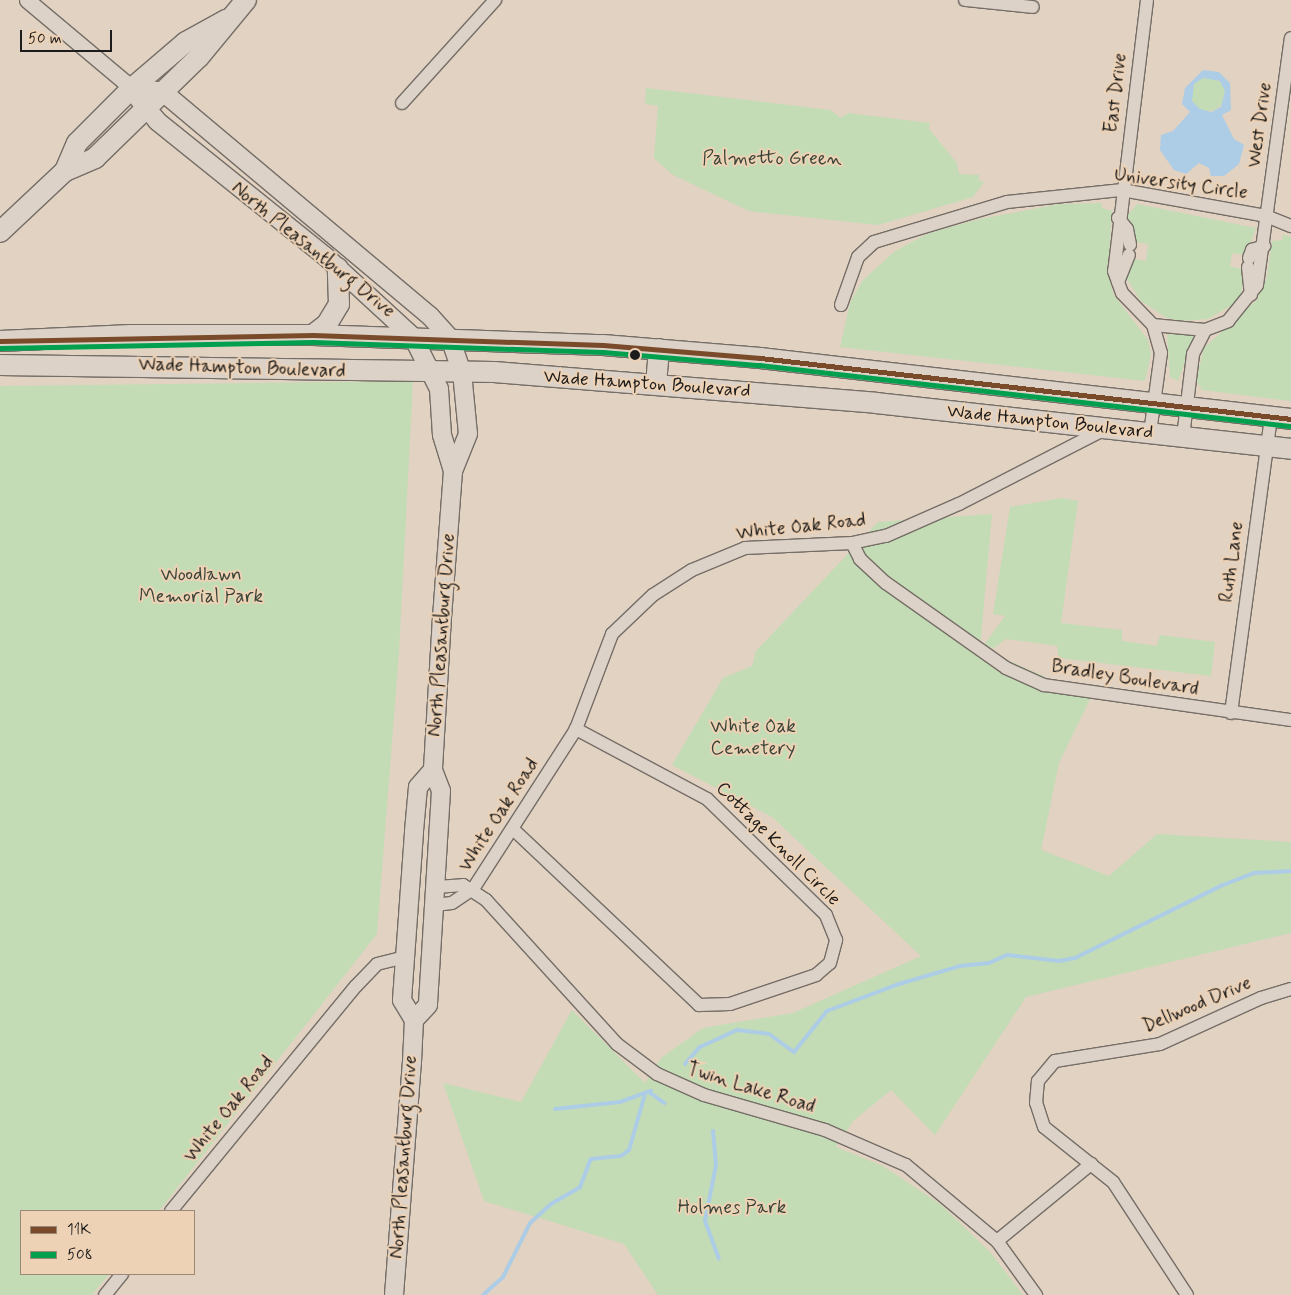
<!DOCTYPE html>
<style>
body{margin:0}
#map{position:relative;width:1291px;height:1295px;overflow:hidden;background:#e1d2c2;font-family:Mynerve,sans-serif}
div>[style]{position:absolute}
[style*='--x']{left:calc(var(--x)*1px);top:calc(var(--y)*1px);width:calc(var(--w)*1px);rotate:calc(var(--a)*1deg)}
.green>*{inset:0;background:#c3dcb5}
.round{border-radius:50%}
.water>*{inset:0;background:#adcce5}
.stream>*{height:4px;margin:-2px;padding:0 2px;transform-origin:2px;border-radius:2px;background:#adcce5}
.roads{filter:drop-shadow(1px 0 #756e67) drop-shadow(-1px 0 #756e67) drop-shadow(0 1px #756e67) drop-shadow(0 -1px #756e67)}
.minor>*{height:12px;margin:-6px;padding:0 6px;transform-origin:6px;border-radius:6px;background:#dcd2c7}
.tertiary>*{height:15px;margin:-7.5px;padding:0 7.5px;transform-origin:7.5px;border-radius:7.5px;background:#dcd2c7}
.secondary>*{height:18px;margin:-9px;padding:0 9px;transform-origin:9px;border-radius:9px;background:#dcd2c7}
.primary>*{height:20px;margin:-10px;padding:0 10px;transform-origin:10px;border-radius:10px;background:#dcd2c7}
.bus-1>*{height:5px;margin:-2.5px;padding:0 2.5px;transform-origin:2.5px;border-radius:2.5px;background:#7a4b2a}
.bus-2>*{height:5px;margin:-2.5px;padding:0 2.5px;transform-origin:2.5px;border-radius:2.5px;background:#019f4e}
.dots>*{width:14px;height:14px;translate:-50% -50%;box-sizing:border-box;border:2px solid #eed2b5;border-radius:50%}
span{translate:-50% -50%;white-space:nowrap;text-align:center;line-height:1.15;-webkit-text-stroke:4px #eed2b5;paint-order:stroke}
.street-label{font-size:19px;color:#1c1c1c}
.park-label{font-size:19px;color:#384438}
.legend{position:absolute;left:20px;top:1210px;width:175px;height:65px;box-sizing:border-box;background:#eed2b5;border:1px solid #9a8978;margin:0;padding:6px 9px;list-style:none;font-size:15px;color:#1c1c1c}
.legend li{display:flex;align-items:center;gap:10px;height:25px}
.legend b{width:25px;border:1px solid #9a8978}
.scale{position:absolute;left:20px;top:30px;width:92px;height:22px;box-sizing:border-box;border:2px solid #1c1c1c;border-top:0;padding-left:6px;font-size:15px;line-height:18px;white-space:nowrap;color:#1c1c1c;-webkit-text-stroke:4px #eed2b5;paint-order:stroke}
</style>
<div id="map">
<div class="green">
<div class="round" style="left:1191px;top:77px;width:34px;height:34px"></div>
<div style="clip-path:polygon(646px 88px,830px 110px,841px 118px,848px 113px,930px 123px,929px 129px,957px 163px,959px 174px,980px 175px,978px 180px,984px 182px,973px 197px,878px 225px,749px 211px,673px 175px,654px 158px,658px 106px,645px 104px)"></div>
<div style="clip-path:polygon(1102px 203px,1102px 208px,1112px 211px,1108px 270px,1113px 294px,1148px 340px,1151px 354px,1145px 381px,840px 347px,850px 303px,862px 281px,895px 251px,929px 233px,980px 219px,1060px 204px)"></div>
<div style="clip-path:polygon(1137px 204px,1256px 228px,1246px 255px,1232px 253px,1230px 266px,1244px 270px,1241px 297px,1234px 304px,1208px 319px,1180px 321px,1165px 317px,1140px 300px,1126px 277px,1133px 259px,1146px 261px,1148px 244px,1134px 242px,1126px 217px)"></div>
<div style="clip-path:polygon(1283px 234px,1291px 237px,1291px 401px,1202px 390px,1196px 380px,1204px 348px,1257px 300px,1267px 277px,1272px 241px,1282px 240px)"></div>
<div style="clip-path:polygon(1167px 334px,1194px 335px,1178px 381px,1170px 377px)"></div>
<div style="clip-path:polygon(413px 381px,399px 652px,377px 934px,159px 1211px,21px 1211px,21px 1274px,109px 1274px,92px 1295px,0 1295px,0 386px)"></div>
<div style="clip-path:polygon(1062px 498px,1078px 501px,1061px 623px,1122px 630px,1122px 641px,1157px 646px,1160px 635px,1215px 642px,1211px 676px,1059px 658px,1057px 646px,1006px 639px,994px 648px,984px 645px,1005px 616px,993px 614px,1010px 507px)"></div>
<div style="clip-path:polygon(992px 514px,980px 648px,1091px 697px,1059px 763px,1041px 850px,1109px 876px,1157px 834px,1291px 842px,1291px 933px,1026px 997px,935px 1135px,891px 1090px,853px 1121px,836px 1147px,883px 1166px,940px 1204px,991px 1253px,1023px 1295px,658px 1295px,624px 1244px,484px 1201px,443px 1083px,521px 1102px,572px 1010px,645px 1083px,661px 1058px,703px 1028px,793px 1013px,921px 956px,772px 817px,672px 765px,723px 678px,752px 666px,756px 651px,878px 522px)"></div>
</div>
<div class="water">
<div style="clip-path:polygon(evenodd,1203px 70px,1219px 72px,1230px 83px,1231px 110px,1222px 115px,1234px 139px,1244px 145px,1239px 164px,1224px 176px,1211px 176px,1209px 168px,1199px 163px,1186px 174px,1174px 170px,1160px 150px,1161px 135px,1173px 131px,1190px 112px,1182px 104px,1185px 88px,1203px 70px,1203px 78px,1220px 81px,1225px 91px,1221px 107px,1211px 112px,1200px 109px,1192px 101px,1194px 84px,1203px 78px)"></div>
</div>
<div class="stream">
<div style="--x:685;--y:1064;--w:23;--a:-49"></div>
<div style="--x:700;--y:1047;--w:41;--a:-24.7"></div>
<div style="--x:737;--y:1030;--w:32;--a:7"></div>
<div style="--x:769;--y:1034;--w:31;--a:36"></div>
<div style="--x:794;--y:1052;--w:53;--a:-51.2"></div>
<div style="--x:827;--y:1011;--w:77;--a:-20.6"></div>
<div style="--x:899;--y:984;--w:64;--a:-16.4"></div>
<div style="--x:960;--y:966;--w:29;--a:-6"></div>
<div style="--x:989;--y:963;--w:20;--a:-24"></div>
<div style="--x:1007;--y:955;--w:52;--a:6.6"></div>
<div style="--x:1059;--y:961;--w:16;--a:-11"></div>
<div style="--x:1075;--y:958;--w:165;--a:-26.3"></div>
<div style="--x:1223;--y:885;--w:33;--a:-21"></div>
<div style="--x:1254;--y:873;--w:37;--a:-3"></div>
<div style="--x:649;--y:1092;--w:19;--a:36"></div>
<div style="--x:555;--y:1109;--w:65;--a:-6.1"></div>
<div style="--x:620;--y:1102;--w:33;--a:-20"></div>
<div style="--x:713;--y:1131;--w:34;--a:85"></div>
<div style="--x:716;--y:1165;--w:57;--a:101.1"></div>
<div style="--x:705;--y:1221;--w:40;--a:69.8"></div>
<div style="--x:483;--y:1295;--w:27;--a:-42"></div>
<div style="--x:503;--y:1277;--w:60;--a:-63.4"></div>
<div style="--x:530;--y:1223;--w:28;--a:-42"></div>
<div style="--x:551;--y:1204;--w:34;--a:-30"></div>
<div style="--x:580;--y:1187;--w:30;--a:-69"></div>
<div style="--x:591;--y:1159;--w:30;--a:-6"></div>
<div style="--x:621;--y:1156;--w:10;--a:-37"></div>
<div style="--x:629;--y:1150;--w:58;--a:-74.1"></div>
</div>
<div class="roads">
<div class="minor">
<div style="--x:965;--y:0;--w:68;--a:5.9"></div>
<div style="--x:1147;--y:0;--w:273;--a:96.9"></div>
<div style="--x:1114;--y:271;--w:23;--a:70"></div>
<div style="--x:1122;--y:293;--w:45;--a:45.9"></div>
<div style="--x:1153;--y:325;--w:52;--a:5.5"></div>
<div style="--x:1205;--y:330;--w:25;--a:-21"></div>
<div style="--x:1228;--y:321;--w:46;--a:-51.1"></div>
<div style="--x:1257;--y:285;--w:249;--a:-82.2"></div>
<div style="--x:402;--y:103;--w:139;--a:-47.9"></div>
<div style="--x:1118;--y:218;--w:14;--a:51"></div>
<div style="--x:1127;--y:229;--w:16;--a:79"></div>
<div style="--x:1249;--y:258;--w:9;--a:-69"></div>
<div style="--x:1252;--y:250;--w:13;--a:-18"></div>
<div style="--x:1248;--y:267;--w:28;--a:84"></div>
<div style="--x:1118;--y:282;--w:29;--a:-68"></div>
<div style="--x:841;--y:305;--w:51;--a:-70.5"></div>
<div style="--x:858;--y:257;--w:22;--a:-43"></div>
<div style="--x:874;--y:242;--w:139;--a:-16.7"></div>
<div style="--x:1007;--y:202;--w:116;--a:-6"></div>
<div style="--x:1122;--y:190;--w:146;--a:10.2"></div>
<div style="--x:1266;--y:216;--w:27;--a:22"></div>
<div style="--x:1150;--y:433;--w:81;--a:-82.2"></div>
<div style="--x:1161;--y:353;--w:29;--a:-106"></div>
<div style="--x:1183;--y:437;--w:84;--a:-83.1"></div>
<div style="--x:1193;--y:354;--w:27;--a:-63"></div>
<div style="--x:852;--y:543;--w:18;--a:63"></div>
<div style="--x:860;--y:559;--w:35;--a:43"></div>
<div style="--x:886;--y:583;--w:147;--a:35.3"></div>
<div style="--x:1006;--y:668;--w:42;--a:24.1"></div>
<div style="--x:1044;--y:685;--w:249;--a:8.1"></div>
<div style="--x:1231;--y:713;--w:299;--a:-82.3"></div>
<div style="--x:514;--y:830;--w:255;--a:43.4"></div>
<div style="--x:699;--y:1005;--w:31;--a:-2"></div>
<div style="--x:730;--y:1004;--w:91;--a:-18.6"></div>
<div style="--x:816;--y:975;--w:18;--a:-41"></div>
<div style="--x:830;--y:963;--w:24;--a:-75"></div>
<div style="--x:836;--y:940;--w:27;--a:-112"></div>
<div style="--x:826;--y:915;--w:166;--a:-135.7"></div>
<div style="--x:707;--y:799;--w:149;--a:-151.9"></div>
<div style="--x:436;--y:887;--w:27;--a:-4"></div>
<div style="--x:463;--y:885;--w:27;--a:33"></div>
<div style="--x:486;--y:900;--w:195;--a:47.7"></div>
<div style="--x:617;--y:1044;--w:50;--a:36.9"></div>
<div style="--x:657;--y:1074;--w:51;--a:24.1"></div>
<div style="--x:704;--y:1095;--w:126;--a:16.1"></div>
<div style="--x:825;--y:1130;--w:88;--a:23.4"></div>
<div style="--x:906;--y:1165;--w:119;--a:39.9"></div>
<div style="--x:997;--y:1241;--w:67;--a:54.2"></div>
<div style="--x:435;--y:905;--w:17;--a:-7"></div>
<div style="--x:452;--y:903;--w:25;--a:-34"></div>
<div style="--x:473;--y:889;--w:190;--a:-57.2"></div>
<div style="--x:576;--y:729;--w:102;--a:-69.2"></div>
<div style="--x:612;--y:634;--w:57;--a:-43.6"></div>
<div style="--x:653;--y:595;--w:46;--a:-32.7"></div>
<div style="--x:692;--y:570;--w:57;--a:-22.5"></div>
<div style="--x:745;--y:548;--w:107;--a:-2.7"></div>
<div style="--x:852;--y:543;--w:35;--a:-12"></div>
<div style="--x:886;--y:536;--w:80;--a:-23.7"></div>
<div style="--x:959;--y:504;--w:164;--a:-27.2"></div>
<div style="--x:171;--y:1211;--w:291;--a:-50.6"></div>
<div style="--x:356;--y:986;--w:30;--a:-46"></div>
<div style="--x:377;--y:964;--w:30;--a:-14"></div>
<div style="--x:997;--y:1241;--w:122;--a:-39.3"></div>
<div style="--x:105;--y:1295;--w:27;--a:-51"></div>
<div style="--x:1187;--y:1295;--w:135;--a:-123.2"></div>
<div style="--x:1113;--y:1182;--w:88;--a:-141.4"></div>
<div style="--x:1044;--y:1127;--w:25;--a:-108"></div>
<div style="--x:1036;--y:1103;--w:22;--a:-85"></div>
<div style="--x:1038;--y:1081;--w:26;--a:-50"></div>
<div style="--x:1055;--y:1061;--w:106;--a:-9.2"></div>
<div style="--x:1160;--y:1044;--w:111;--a:-24.5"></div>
<div style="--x:1261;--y:998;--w:31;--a:-17"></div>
</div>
<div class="tertiary">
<div style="--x:27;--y:0;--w:137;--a:40"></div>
</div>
<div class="secondary">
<div style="--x:132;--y:88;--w:31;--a:7"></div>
<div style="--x:163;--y:92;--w:349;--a:40"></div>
<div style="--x:430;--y:316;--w:30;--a:48"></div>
<div style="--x:450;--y:338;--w:36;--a:71"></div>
<div style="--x:462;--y:372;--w:62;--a:84.5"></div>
<div style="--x:468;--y:434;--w:40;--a:112"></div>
<div style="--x:453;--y:471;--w:146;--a:94.3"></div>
<div style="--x:442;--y:617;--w:153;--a:93.4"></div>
<div style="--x:433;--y:770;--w:22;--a:69"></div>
<div style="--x:441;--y:791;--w:214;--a:93.5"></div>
<div style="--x:428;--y:1005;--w:21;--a:133"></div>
<div style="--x:138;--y:98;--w:30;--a:50"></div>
<div style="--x:157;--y:121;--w:217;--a:38.8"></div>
<div style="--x:326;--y:257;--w:118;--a:42.6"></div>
<div style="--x:413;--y:337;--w:58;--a:63.4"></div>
<div style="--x:439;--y:389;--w:46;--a:86.3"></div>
<div style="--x:442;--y:435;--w:38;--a:73"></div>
<div style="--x:394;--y:1295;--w:234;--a:-85.6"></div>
<div style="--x:412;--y:1062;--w:42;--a:-87.3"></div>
<div style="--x:414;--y:1020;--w:23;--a:-121"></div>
<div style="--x:402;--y:1000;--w:169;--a:-85.9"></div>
<div style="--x:414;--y:831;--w:44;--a:-84.8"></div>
<div style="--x:418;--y:787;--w:23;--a:-49"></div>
</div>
<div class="primary">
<div style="--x:65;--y:171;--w:33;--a:-23"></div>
<div style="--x:95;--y:158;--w:145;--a:-44.2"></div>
<div style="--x:199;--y:57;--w:74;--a:-50.5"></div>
<div style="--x:0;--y:232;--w:89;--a:-43.2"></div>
<div style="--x:65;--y:171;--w:30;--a:-67"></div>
<div style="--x:77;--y:143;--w:78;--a:-45"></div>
<div style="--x:132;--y:88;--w:71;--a:-40.4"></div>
<div style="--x:186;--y:42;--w:46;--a:-28.8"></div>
<div style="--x:313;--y:335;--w:18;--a:-38"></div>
<div style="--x:327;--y:324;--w:23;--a:-59"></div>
<div style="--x:339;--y:304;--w:36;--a:-92"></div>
<div style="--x:0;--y:341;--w:131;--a:-2.6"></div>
<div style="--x:131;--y:335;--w:182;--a:0"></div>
<div style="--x:313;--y:335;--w:290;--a:2"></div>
<div style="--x:603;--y:345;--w:158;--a:4.7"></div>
<div style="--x:760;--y:358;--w:534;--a:6.55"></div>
<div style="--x:0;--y:365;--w:494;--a:0.8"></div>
<div style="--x:494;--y:372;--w:383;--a:4.6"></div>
<div style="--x:876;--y:403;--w:418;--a:6.3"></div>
<div style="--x:656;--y:384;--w:35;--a:-85"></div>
</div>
</div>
<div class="bus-1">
<div style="--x:0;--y:341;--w:313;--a:-1.1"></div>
<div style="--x:313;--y:335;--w:290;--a:2"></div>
<div style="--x:603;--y:345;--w:158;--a:4.7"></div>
<div style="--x:760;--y:358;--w:534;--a:6.55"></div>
</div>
<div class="bus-2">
<div style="--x:0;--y:348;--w:313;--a:-1.1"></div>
<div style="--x:313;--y:342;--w:290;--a:2"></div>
<div style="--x:603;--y:352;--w:157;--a:4.8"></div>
<div style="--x:759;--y:365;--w:534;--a:6.55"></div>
</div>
<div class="dots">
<div style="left:635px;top:355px;background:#1c1c1c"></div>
</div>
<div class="street-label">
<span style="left:1116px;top:93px;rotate:-83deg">East Drive</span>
<span style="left:1260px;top:125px;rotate:-82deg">West Drive</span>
<span style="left:1181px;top:184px;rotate:8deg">University Circle</span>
<span style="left:313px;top:250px;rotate:39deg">North Pleasantburg Drive</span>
<span style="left:242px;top:368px;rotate:2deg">Wade Hampton Boulevard</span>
<span style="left:647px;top:384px;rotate:4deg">Wade Hampton Boulevard</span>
<span style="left:1050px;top:422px;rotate:6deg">Wade Hampton Boulevard</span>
<span style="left:801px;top:527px;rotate:-6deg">White Oak Road</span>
<span style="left:1232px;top:562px;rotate:-82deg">Ruth Lane</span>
<span style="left:442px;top:635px;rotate:-86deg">North Pleasantburg Drive</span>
<span style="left:1125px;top:678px;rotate:9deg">Bradley Boulevard</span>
<span style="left:499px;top:815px;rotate:-57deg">White Oak Road</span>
<span style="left:778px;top:844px;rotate:45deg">Cottage Knoll Circle</span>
<span style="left:1197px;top:1005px;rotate:-23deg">Dellwood Drive</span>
<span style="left:751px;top:1088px;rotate:17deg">Twin Lake Road</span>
<span style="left:229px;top:1109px;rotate:-51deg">White Oak Road</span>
<span style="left:404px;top:1157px;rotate:-86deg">North Pleasantburg Drive</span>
</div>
<div class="park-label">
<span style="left:772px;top:159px">Palmetto Green</span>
<span style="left:201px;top:586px">Woodlawn<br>Memorial Park</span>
<span style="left:753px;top:738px">White Oak<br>Cemetery</span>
<span style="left:732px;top:1208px">Holmes Park</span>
</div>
<ul class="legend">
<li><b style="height:6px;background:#7a4b2a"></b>11K</li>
<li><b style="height:6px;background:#019f4e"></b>508</li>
</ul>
<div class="scale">50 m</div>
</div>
